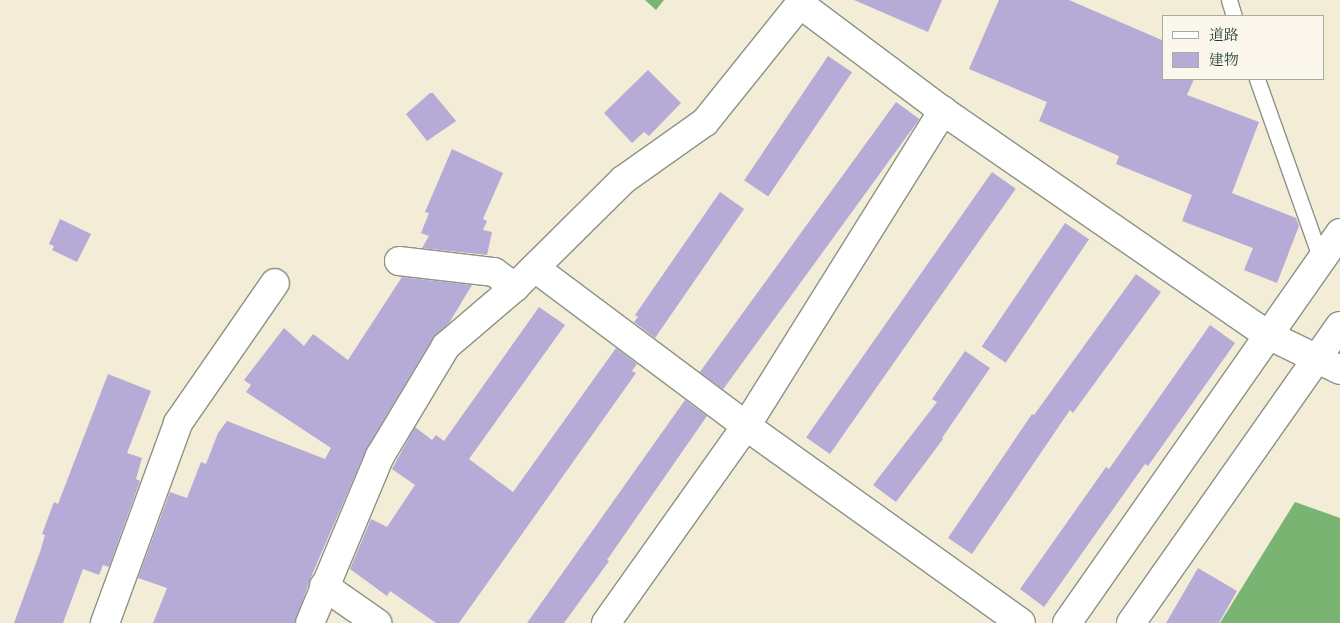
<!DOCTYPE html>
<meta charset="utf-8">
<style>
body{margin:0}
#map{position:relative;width:1340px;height:623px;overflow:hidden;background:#f3ecd6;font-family:"Sorts Mill Goudy","Noto Serif JP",serif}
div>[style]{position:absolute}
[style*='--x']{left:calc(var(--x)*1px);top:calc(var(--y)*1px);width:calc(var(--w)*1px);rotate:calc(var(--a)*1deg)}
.forest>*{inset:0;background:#79b473}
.building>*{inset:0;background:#b6abd7;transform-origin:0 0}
.roads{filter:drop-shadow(1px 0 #899485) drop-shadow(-1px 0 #899485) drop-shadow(0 1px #899485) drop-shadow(0 -1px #899485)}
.service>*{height:15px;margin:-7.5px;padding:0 7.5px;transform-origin:7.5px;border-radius:7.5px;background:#fff}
.minor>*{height:28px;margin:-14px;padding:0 14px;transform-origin:14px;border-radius:14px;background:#fff}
.tertiary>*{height:28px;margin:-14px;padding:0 14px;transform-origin:14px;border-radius:14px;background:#fff}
span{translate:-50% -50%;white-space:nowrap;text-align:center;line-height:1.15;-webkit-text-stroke:4px #fbf7ec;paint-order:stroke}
.legend{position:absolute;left:1162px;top:15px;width:162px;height:65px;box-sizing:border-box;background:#fbf7ec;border:1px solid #a3ada2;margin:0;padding:6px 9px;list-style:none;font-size:15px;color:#1f3d34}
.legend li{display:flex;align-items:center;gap:10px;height:25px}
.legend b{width:25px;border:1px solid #a3ada2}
</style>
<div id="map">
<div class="forest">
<div style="clip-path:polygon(645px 0,664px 0,656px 10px)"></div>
<div style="clip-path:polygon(1295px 502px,1340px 518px,1340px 623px,1220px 623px)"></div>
</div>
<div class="building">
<div style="clip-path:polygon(854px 0,942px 0,928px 32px)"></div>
<div style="clip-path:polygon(999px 0,1069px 0,1164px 41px,1164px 79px,1194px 79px,1187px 95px,1259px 122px,1232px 193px,1296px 218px,1299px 226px,1277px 283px,1244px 270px,1253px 248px,1182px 221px,1192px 195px,1116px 164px,1119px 156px,1039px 121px,1047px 102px,969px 69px)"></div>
<div style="left:828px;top:56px;width:29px;height:150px;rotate:34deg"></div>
<div style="clip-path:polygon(648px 70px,681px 103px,649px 136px,644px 132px,632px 143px,604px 113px)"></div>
<div style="clip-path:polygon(430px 93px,433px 93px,456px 121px,427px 141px,406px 114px)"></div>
<div style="left:896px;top:102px;width:29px;height:334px;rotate:36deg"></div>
<div style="clip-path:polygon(452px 149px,503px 173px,483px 219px,487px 221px,483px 230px,492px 232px,487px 255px,422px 248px,429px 236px,421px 233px,429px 213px,425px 212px)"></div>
<div style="left:992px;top:172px;width:29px;height:324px;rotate:35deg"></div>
<div style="clip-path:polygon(720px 192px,744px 209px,655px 338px,634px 322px,638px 317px,635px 315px)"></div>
<div style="clip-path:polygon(60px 219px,91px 234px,77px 262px,52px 250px,54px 246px,49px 244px)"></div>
<div style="left:1065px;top:223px;width:29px;height:149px;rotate:34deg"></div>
<div style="clip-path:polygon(1136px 274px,1161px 292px,1073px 413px,1070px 410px,972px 554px,948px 538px,1032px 414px,1034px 415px)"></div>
<div style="clip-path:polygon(402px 277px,472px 285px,449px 323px,433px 338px,367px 448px,311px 577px,295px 623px,153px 623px,167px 588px,138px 578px,170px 492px,187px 498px,201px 462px,206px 464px,218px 433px,227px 421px,325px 459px,331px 448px,246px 392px,251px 385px,244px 380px,284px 328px,304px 346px,313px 334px,348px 360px)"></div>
<div style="clip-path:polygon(539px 307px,565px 325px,469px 459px,513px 492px,616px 348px,637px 364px,632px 371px,636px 373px,459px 623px,436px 623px,390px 591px,387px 596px,350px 569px,371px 519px,387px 527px,415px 485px,392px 469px,415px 427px,432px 440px,436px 435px,444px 441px)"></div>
<div style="clip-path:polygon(1210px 325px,1235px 343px,1148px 466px,1145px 464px,1044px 607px,1020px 589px,1106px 467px,1109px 469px)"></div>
<div style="clip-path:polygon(965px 351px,990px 368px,942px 438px,943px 439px,896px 502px,873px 485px,937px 402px,932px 399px)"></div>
<div style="clip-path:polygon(108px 374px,151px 391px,127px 453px,142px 458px,136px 479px,140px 481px,109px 567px,103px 565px,99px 575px,83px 569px,63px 623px,14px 623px,40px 552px,45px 535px,42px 534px,54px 502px,58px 504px)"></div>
<div style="clip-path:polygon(685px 400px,707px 416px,607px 560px,609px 561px,564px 623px,527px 623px)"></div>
<div style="clip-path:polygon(1198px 568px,1237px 591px,1219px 623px,1166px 623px)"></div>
</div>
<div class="roads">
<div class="service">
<div style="--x:1229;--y:0;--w:17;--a:73"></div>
<div style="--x:1257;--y:79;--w:192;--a:70.5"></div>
</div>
<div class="minor">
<div style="--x:800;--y:4;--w:179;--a:36.8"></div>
<div style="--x:943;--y:111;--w:395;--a:34.6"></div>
<div style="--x:1268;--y:335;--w:80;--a:25.9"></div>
<div style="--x:399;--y:261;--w:96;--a:6.6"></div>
<div style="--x:494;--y:272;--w:26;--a:36"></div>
<div style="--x:535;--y:268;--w:264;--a:36.8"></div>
<div style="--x:746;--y:426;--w:338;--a:35.6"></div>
<div style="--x:324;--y:586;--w:65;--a:34.9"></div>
<div style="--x:105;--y:623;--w:213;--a:-69.9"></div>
<div style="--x:178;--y:423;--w:170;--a:-55.3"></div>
<div style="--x:310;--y:623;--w:181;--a:-67.3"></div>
<div style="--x:380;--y:456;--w:128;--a:-59"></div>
<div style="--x:446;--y:346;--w:91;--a:-40.5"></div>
<div style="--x:515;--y:287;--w:152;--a:-44.7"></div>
<div style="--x:623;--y:180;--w:100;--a:-35.3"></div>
<div style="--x:705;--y:122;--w:156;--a:-51.2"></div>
<div style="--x:606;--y:623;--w:242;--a:-54.6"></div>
<div style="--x:746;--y:426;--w:372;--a:-58"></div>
<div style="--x:1131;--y:623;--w:363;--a:-54.9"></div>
</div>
<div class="tertiary">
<div style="--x:1067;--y:623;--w:476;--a:-55"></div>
</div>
</div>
<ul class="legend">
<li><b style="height:6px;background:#fff"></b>道路</li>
<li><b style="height:14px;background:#b6abd7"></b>建物</li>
</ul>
</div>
